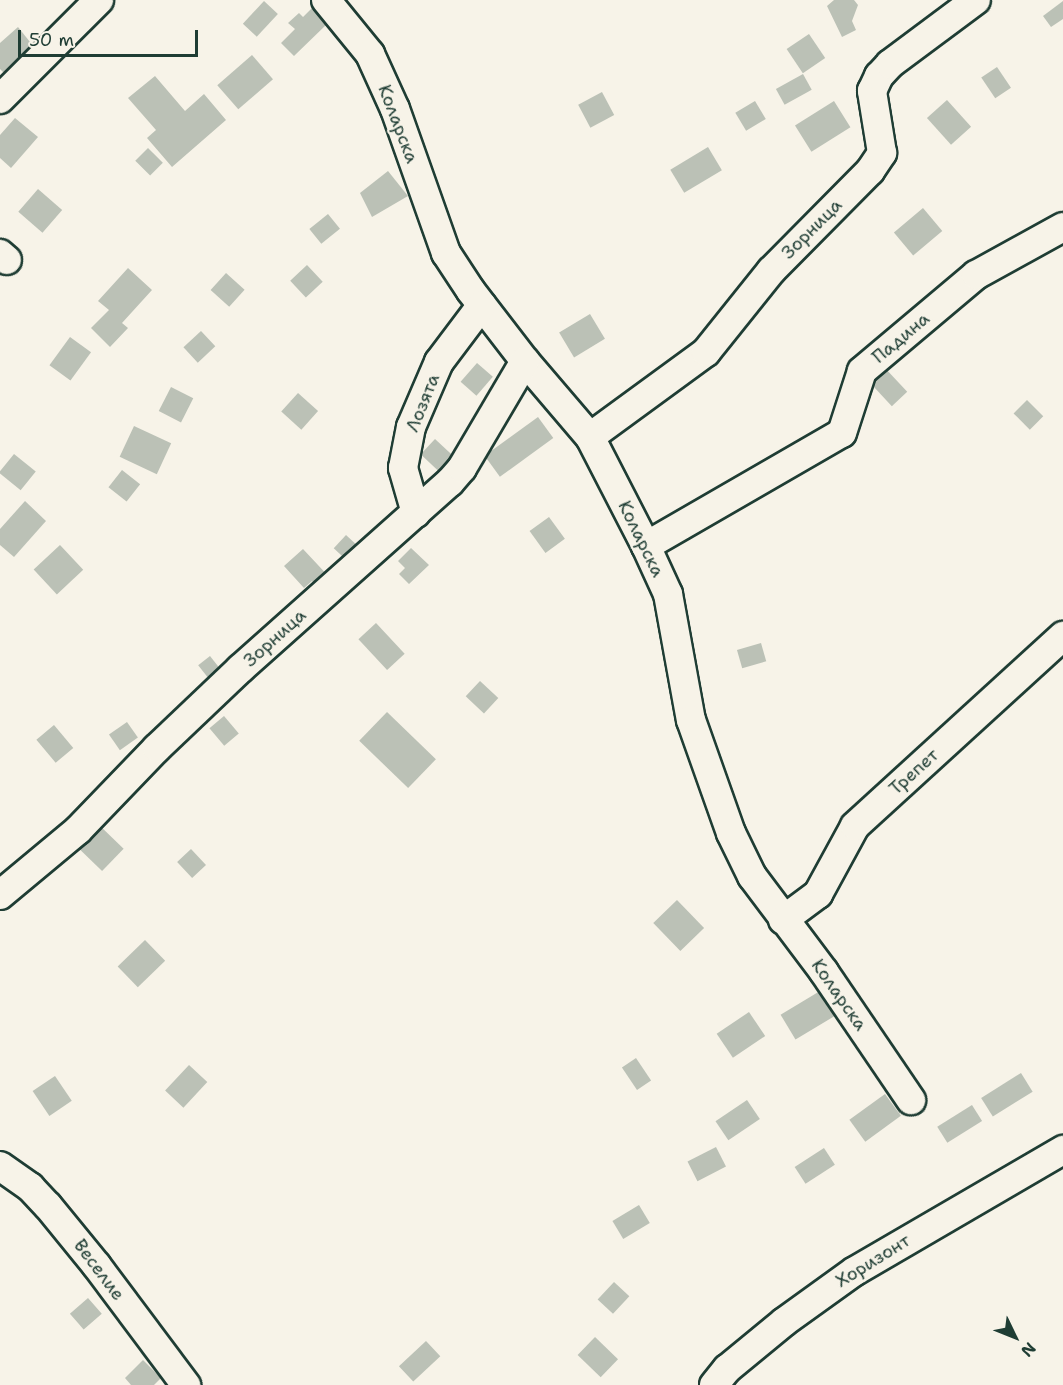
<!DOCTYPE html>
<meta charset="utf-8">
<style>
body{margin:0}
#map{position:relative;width:1063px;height:1385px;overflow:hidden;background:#f7f3e8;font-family:"Shantell Sans",sans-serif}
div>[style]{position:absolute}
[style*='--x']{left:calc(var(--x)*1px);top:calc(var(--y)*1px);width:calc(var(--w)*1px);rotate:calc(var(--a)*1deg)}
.building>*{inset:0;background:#bbc1b6;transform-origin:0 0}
.roads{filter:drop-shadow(2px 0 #1f3d34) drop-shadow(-2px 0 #1f3d34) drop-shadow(0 2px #1f3d34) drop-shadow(0 -2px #1f3d34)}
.minor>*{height:28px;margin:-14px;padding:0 14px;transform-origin:14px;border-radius:14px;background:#f7f3e8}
span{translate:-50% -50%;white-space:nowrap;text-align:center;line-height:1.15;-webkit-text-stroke:4.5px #f7f3e8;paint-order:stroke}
.street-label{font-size:18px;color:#1f3d34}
.north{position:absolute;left:985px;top:1307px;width:60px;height:60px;-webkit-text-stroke:4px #f7f3e8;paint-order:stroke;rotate:133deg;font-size:16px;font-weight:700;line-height:24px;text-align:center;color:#1f3d34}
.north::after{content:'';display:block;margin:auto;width:21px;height:27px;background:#1f3d34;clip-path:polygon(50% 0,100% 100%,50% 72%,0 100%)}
.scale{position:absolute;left:18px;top:30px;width:180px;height:27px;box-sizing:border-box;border:3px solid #1f3d34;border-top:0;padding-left:8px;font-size:18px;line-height:21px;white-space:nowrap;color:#1f3d34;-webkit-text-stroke:4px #f7f3e8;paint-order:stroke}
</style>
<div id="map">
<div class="building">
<div style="clip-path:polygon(834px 0,854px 0,858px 5px,852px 21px,856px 30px,842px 37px,827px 6px)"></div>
<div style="left:264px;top:1px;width:19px;height:31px;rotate:43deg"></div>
<div style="clip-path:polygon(1063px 1px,1063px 19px,1051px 27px,1043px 16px)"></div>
<div style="clip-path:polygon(312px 8px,327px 24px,294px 56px,281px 43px,295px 29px,288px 23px,299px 13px,303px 17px)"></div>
<div style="clip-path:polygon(18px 27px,34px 47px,4px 73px,0 69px,0 43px)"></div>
<div style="left:809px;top:34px;width:29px;height:27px;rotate:56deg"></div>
<div style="left:252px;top:55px;width:32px;height:46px;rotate:49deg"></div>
<div style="left:997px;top:67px;width:25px;height:19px;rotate:56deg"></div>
<div style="left:803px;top:74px;width:18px;height:31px;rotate:61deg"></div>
<div style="clip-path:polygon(155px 76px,185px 111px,204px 94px,226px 120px,172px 167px,147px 138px,156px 130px,128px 98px)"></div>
<div style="left:602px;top:92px;width:26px;height:27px;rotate:62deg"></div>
<div style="left:947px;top:100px;width:36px;height:27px;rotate:48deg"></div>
<div style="left:755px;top:101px;width:21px;height:23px;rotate:59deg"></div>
<div style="left:834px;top:101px;width:31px;height:46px;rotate:58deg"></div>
<div style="clip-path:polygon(15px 118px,38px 137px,11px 168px,0 158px,0 135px)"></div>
<div style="left:708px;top:147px;width:27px;height:44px;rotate:59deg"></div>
<div style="left:148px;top:148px;width:21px;height:18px;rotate:45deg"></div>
<div style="clip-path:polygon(388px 171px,408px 196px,372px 217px,360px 193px)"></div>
<div style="left:38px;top:189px;width:32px;height:30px;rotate:41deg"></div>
<div style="left:923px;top:208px;width:30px;height:38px;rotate:50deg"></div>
<div style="left:328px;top:214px;width:19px;height:24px;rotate:51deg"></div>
<div style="left:307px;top:265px;width:23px;height:23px;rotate:47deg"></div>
<div style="clip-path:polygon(128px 268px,152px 290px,122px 323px,128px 328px,110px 347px,91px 328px,109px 310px,98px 301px)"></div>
<div style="left:226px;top:273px;width:25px;height:23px;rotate:42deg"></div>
<div style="left:590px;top:314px;width:29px;height:36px;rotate:59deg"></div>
<div style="left:201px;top:331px;width:21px;height:24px;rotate:47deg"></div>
<div style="left:70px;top:337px;width:26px;height:35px;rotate:36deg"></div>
<div style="left:477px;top:363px;width:21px;height:25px;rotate:41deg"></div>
<div style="left:884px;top:367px;width:34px;height:21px;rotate:47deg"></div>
<div style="left:171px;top:387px;width:25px;height:27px;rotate:27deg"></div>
<div style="left:298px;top:393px;width:27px;height:25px;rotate:42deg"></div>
<div style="left:1027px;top:400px;width:23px;height:19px;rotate:45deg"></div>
<div style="left:538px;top:417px;width:26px;height:66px;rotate:54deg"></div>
<div style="left:134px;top:426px;width:41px;height:34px;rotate:25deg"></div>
<div style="left:435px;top:439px;width:25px;height:21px;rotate:43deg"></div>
<div style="left:14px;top:454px;width:28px;height:24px;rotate:39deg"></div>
<div style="left:122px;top:470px;width:23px;height:22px;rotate:38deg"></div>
<div style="clip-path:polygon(25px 501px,46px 521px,14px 557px,0 545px,0 529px)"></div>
<div style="left:549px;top:517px;width:27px;height:24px;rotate:54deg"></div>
<div style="left:346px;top:535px;width:21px;height:18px;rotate:43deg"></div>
<div style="left:60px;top:545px;width:34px;height:36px;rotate:47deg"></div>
<div style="clip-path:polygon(411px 548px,429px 565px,409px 584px,399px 574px,405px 568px,398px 561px)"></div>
<div style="clip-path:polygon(303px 549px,332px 580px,320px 590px,312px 581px,304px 588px,284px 566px)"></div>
<div style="left:376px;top:623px;width:42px;height:24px;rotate:47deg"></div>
<div style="left:761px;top:643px;width:19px;height:25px;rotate:74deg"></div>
<div style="left:210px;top:656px;width:16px;height:15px;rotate:52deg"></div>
<div style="left:480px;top:681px;width:25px;height:21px;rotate:43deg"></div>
<div style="left:387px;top:712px;width:68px;height:40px;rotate:44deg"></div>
<div style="left:224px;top:716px;width:23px;height:19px;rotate:50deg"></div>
<div style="left:127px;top:722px;width:19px;height:22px;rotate:55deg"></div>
<div style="left:54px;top:725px;width:30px;height:23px;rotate:50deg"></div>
<div style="left:97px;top:823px;width:37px;height:31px;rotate:44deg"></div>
<div style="left:191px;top:849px;width:22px;height:19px;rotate:47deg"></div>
<div style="left:677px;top:900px;width:39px;height:33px;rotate:46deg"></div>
<div style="left:145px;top:940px;width:29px;height:38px;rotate:46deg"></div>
<div style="left:820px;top:991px;width:29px;height:46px;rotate:59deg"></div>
<div style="left:749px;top:1012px;width:29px;height:39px;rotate:56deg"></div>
<div style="left:636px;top:1058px;width:27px;height:17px;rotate:56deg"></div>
<div style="left:189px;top:1065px;width:25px;height:35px;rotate:43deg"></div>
<div style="left:1021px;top:1073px;width:22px;height:47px;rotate:58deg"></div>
<div style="left:55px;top:1076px;width:30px;height:27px;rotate:56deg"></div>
<div style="left:885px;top:1094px;width:27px;height:44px;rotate:54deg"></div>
<div style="left:747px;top:1100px;width:23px;height:38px;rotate:56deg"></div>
<div style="left:972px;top:1105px;width:19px;height:41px;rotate:58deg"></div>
<div style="left:716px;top:1147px;width:22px;height:32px;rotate:63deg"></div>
<div style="left:824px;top:1148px;width:20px;height:35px;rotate:57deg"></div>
<div style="left:639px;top:1205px;width:21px;height:31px;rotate:59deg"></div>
<div style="left:614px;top:1282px;width:21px;height:24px;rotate:43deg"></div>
<div style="left:88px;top:1298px;width:21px;height:24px;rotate:49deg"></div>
<div style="left:595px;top:1337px;width:32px;height:25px;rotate:44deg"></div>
<div style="left:426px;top:1341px;width:21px;height:37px;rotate:47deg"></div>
<div style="clip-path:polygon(143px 1360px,161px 1378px,154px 1385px,131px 1385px,125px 1378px)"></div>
</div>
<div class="roads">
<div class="minor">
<div style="--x:326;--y:0;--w:70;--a:50.8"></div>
<div style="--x:370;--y:54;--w:60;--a:65.6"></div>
<div style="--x:395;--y:109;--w:153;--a:70.5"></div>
<div style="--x:446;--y:253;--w:45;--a:56.7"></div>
<div style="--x:471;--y:291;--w:88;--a:52.4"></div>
<div style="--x:525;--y:361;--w:100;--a:49.5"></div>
<div style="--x:590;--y:437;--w:123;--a:62.8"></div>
<div style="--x:646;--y:546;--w:53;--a:65.4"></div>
<div style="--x:668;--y:594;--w:128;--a:79.7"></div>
<div style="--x:691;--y:720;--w:120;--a:70.5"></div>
<div style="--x:731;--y:833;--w:48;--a:64"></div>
<div style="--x:752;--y:876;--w:120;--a:53.1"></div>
<div style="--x:824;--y:972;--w:155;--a:55.8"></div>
<div style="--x:0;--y:99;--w:140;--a:-45"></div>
<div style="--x:0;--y:254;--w:9;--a:41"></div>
<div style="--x:590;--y:437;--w:144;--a:-36.2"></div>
<div style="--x:706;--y:352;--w:104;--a:-51.3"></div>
<div style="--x:771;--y:271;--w:141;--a:-45.3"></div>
<div style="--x:870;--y:171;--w:22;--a:-56"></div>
<div style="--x:882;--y:153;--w:63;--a:-99.2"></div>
<div style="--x:872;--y:91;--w:17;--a:-65"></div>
<div style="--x:879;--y:76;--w:16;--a:-47"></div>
<div style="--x:890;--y:64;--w:107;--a:-36.7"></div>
<div style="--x:416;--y:513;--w:47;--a:-106.1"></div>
<div style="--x:403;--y:468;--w:42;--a:-79"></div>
<div style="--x:411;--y:427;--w:71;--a:-66.7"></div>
<div style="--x:439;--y:362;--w:71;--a:-53"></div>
<div style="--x:646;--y:546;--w:226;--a:-30"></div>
<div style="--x:842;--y:433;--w:65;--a:-72.1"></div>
<div style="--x:862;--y:371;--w:149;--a:-40.1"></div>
<div style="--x:976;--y:275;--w:99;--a:-28.9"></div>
<div style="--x:0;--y:895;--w:102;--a:-39.8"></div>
<div style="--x:78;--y:830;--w:114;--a:-46.1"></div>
<div style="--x:157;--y:748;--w:115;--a:-43.6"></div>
<div style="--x:240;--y:669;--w:281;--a:-41.7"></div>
<div style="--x:450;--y:482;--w:18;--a:-49"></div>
<div style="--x:462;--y:468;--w:124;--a:-59.5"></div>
<div style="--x:783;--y:920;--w:44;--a:-36.6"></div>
<div style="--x:818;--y:894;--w:77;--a:-61.4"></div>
<div style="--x:855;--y:826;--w:282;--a:-42.4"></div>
<div style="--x:0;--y:1166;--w:37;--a:35"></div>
<div style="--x:30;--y:1187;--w:26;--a:47"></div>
<div style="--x:48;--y:1206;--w:77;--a:50.8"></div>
<div style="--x:97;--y:1266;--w:149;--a:53.2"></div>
<div style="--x:714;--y:1385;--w:21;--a:-51"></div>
<div style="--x:727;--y:1369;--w:74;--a:-39.5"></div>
<div style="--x:784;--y:1322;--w:87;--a:-35.7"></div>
<div style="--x:855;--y:1271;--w:241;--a:-30.2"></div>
</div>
</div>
<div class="street-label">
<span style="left:398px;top:124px;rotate:69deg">Коларска</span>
<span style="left:812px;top:229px;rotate:-45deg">Зорница</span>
<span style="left:901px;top:338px;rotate:-40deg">Падина</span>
<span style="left:423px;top:403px;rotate:-68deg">Лозята</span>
<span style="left:641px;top:539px;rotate:64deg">Коларска</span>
<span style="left:275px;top:638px;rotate:-42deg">Зорница</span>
<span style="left:914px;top:772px;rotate:-42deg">Трепет</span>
<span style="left:839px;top:995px;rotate:55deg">Коларска</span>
<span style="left:873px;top:1261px;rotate:-32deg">Хоризонт</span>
<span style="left:99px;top:1270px;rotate:53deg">Веселие</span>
</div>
<div class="north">N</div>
<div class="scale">50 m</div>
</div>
